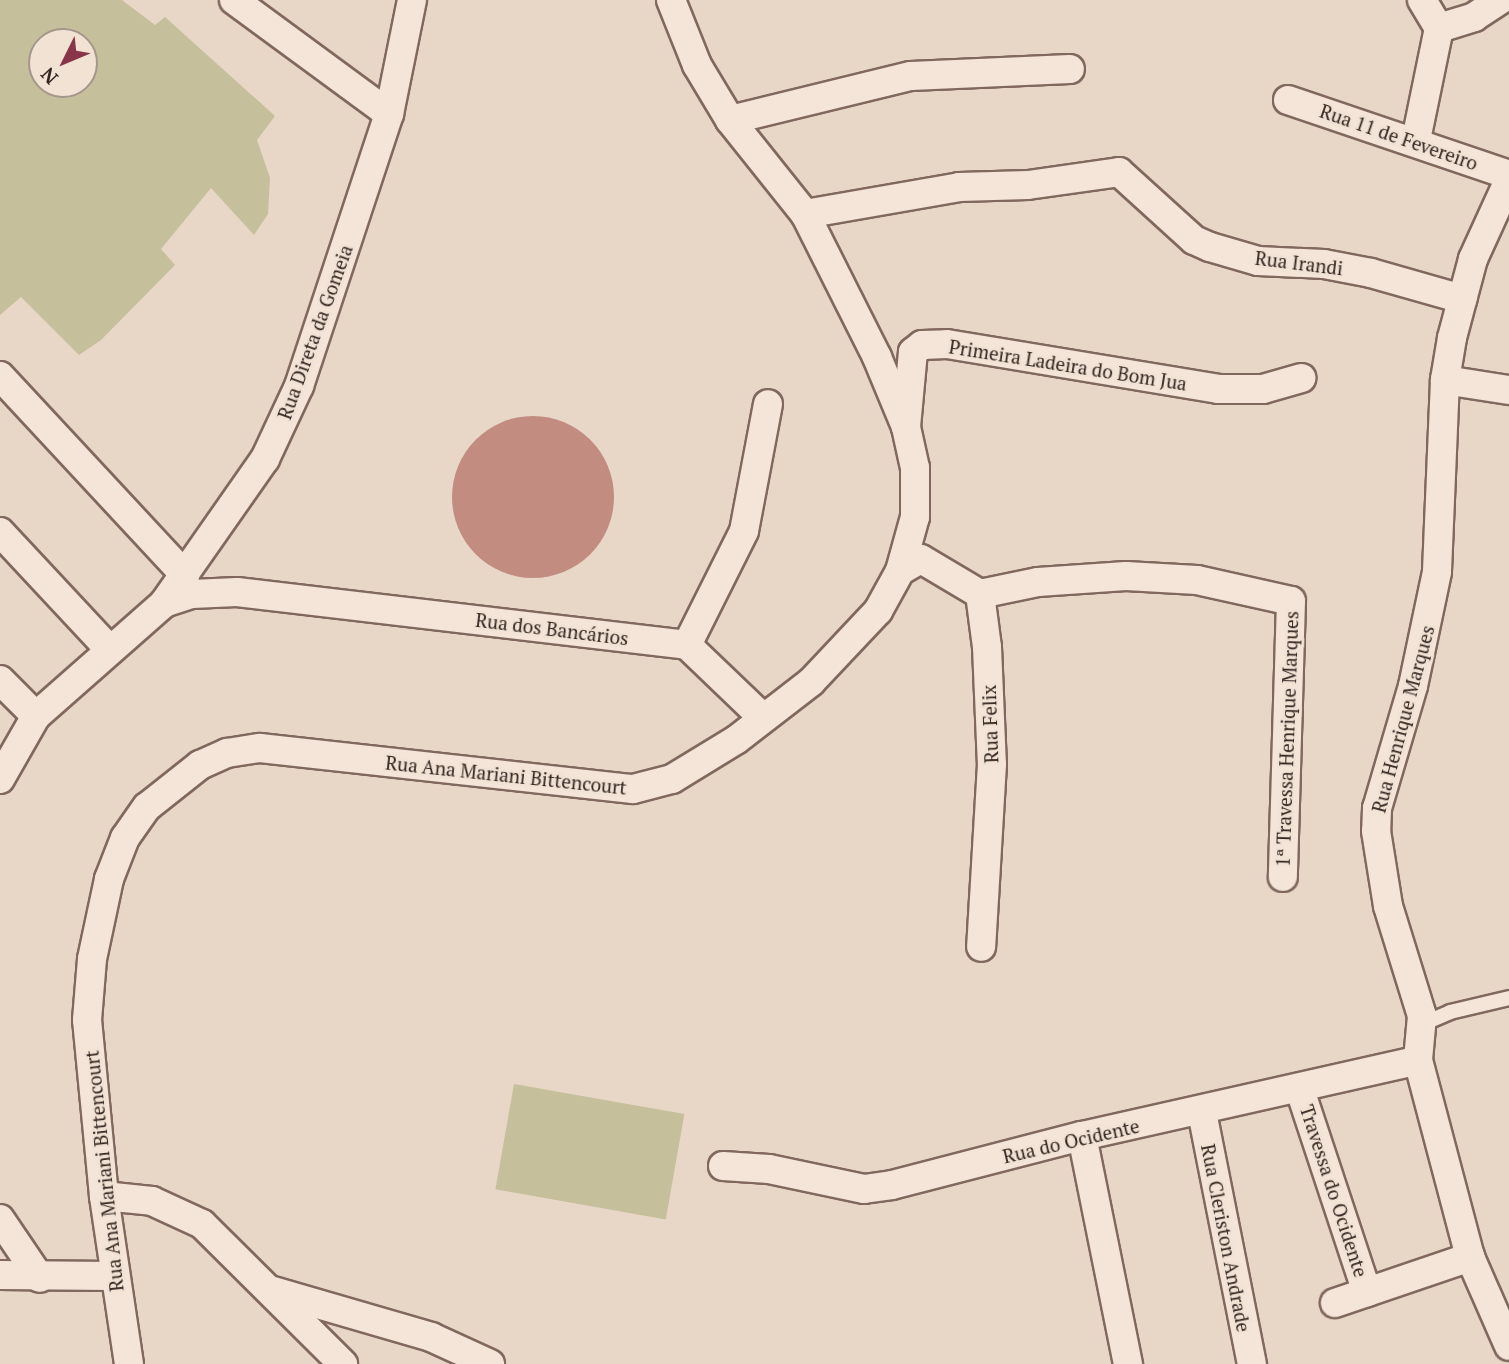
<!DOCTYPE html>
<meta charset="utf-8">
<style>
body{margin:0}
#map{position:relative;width:1509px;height:1364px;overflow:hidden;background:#e8d6c6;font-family:"PT Serif",serif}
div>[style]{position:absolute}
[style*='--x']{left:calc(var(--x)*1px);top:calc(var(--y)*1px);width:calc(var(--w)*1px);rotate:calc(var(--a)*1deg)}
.green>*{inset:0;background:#c5c09b;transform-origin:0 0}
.building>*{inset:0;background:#c28c80}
.round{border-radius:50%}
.roads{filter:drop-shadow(2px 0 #81685e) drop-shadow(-2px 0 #81685e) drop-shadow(0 2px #81685e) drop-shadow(0 -2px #81685e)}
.service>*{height:14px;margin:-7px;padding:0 7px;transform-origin:7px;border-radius:7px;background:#f4e5d8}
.minor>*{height:28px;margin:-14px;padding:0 14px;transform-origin:14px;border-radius:14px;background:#f4e5d8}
span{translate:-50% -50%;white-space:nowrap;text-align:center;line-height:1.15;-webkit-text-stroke:5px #f1e2d4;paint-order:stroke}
.street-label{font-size:19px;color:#332520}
.north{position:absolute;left:28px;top:28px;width:70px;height:70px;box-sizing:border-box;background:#f1e2d4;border:2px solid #a5968c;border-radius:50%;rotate:227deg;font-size:19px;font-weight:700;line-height:28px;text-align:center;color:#332520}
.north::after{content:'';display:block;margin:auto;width:24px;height:32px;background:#893549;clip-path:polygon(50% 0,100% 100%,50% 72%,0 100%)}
</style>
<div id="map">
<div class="green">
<div style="clip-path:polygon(evenodd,0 0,122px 0,155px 25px,165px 17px,275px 116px,257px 140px,270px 178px,268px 214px,254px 235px,211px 188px,161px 249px,175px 265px,101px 340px,79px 355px,21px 297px,0 315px,0 0,42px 42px,84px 42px,84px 84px,42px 84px,42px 42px)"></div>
<div style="left:514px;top:1084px;width:173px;height:107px;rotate:10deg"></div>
</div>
<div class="building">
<div class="round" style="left:452px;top:416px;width:162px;height:162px"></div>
</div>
<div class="roads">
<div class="service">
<div style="--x:1420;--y:1025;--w:33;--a:-23"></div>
<div style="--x:1450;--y:1012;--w:61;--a:-13.3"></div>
</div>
<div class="minor">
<div style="--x:234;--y:0;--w:192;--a:36.3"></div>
<div style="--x:1422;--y:0;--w:33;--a:59"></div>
<div style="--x:1288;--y:100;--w:233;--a:18.7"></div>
<div style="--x:730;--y:120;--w:186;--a:-13.7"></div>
<div style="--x:911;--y:76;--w:159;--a:-2.5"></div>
<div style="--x:1416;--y:140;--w:114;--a:-78.4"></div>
<div style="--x:1439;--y:28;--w:37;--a:-17"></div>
<div style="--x:1474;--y:17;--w:31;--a:-33"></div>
<div style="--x:1509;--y:180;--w:87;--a:114.5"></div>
<div style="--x:1473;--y:259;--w:82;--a:104.9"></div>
<div style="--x:1452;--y:338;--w:43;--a:99.5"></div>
<div style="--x:1445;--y:380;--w:192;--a:92.4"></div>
<div style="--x:1437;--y:572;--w:116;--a:101.9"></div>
<div style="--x:1413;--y:686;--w:127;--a:106.4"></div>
<div style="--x:1377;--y:808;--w:23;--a:92"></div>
<div style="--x:1376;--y:831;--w:76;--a:80.9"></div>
<div style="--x:1388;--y:906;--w:115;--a:72.8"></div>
<div style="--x:1422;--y:1016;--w:44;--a:95.2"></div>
<div style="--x:1418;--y:1060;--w:204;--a:75.2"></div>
<div style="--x:1470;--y:1257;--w:97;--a:66.3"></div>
<div style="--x:805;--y:214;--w:156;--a:-9.9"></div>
<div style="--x:959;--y:187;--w:69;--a:-1.7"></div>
<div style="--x:1028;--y:185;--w:92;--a:-8.1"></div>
<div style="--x:1119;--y:172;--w:101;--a:42.2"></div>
<div style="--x:1194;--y:240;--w:17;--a:24"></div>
<div style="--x:1210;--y:247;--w:50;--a:16.3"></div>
<div style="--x:1258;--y:261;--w:66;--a:2.6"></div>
<div style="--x:1324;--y:264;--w:48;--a:10.8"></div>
<div style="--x:1371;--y:273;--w:95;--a:15.9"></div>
<div style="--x:0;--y:376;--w:272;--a:47.1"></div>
<div style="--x:1445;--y:380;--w:65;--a:8.9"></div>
<div style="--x:906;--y:427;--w:75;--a:-84.7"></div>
<div style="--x:913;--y:352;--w:11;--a:-38"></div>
<div style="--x:922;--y:345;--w:25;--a:-2"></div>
<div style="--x:947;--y:344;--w:275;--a:9.4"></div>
<div style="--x:1218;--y:389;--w:45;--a:0"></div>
<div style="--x:1263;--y:389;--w:40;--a:-16"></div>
<div style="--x:0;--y:532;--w:158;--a:47"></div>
<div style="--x:900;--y:571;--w:24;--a:-30"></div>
<div style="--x:921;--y:559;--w:69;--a:30.7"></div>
<div style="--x:980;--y:594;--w:53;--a:82.5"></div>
<div style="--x:987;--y:647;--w:117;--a:87.6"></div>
<div style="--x:992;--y:764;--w:183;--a:93.4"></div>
<div style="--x:980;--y:594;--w:59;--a:-11.7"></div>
<div style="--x:1038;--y:582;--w:88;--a:-3.9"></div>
<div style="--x:1126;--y:576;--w:71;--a:3.2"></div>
<div style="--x:1197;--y:580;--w:96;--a:12.6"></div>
<div style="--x:1291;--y:601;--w:276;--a:91.7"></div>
<div style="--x:164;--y:603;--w:29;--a:-18"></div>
<div style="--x:192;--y:594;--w:45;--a:-2.5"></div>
<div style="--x:237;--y:592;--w:453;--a:6.7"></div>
<div style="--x:687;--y:645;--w:127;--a:-63.4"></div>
<div style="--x:744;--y:531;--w:129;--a:-79.3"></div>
<div style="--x:687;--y:645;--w:105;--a:43.8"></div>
<div style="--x:0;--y:680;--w:51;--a:45"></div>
<div style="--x:0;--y:779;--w:73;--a:-60.3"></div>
<div style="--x:36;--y:716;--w:171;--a:-41.4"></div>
<div style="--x:164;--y:603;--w:176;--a:-55"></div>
<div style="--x:265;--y:459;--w:81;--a:-65"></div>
<div style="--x:299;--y:386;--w:287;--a:-71.7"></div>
<div style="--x:389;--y:114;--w:116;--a:-78.6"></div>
<div style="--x:1300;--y:1090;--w:213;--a:71.7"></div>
<div style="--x:1202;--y:1112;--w:257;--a:78.8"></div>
<div style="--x:1082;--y:1136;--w:233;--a:78.6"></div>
<div style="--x:723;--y:1166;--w:46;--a:3.7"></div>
<div style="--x:769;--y:1169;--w:97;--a:11.9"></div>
<div style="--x:864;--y:1189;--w:28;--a:-8"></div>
<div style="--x:892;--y:1185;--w:196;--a:-14.5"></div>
<div style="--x:1082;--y:1136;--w:344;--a:-12.7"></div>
<div style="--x:104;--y:1196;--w:48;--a:5.9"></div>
<div style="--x:152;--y:1201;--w:55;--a:24.7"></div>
<div style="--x:202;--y:1224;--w:199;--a:44.8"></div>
<div style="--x:0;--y:1219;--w:71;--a:55.9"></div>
<div style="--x:0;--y:1275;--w:114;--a:0.5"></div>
<div style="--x:273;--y:1291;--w:165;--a:16.2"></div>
<div style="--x:431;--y:1337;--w:65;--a:24.6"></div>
<div style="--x:1335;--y:1303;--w:143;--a:-18.8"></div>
<div style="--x:129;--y:1364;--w:170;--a:-98.5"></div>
<div style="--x:104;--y:1196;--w:177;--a:-95.5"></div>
<div style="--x:87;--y:1020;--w:61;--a:-85.3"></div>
<div style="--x:92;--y:959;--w:82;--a:-78"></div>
<div style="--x:109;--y:879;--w:44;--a:-68.7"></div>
<div style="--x:125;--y:838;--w:38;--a:-55"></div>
<div style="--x:147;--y:807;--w:68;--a:-38.4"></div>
<div style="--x:200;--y:765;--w:30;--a:-24"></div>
<div style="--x:227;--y:753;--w:33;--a:-9"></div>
<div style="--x:260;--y:748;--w:375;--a:6.3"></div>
<div style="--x:633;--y:789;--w:40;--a:-14.4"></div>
<div style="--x:672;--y:779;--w:75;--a:-31.4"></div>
<div style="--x:736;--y:740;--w:95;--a:-37.7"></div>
<div style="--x:811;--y:682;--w:98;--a:-46.7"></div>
<div style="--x:878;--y:611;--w:46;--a:-61.2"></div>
<div style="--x:900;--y:571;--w:56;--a:-74.5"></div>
<div style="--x:915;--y:517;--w:49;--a:-90"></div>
<div style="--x:915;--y:468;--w:42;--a:-102.4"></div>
<div style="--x:906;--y:427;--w:76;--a:-112.5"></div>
<div style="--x:877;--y:357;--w:160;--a:-116.7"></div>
<div style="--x:805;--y:214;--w:120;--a:-128.6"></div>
<div style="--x:730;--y:120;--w:64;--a:-121"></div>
<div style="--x:697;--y:65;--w:70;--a:-111.8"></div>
</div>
</div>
<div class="street-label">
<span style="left:1399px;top:137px;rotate:19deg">Rua 11 de Fevereiro</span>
<span style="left:1299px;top:263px;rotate:7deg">Rua Irandi</span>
<span style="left:315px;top:332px;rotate:-70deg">Rua Direta da Gomeia</span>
<span style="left:1068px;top:365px;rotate:9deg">Primeira Ladeira do Bom Jua</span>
<span style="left:552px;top:629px;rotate:7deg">Rua dos Bancários</span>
<span style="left:1403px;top:719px;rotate:-75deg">Rua Henrique Marques</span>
<span style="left:990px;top:724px;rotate:-92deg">Rua Felix</span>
<span style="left:1287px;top:739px;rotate:-88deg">1ª Travessa Henrique Marques</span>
<span style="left:506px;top:775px;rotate:6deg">Rua Ana Mariani Bittencourt</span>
<span style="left:1071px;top:1141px;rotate:-13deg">Rua do Ocidente</span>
<span style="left:104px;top:1171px;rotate:-96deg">Rua Ana Mariani Bittencourt</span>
<span style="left:1334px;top:1191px;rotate:72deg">Travessa do Ocidente</span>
<span style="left:1226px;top:1238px;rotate:79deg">Rua Cleriston Andrade</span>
</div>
<div class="north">N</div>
</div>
